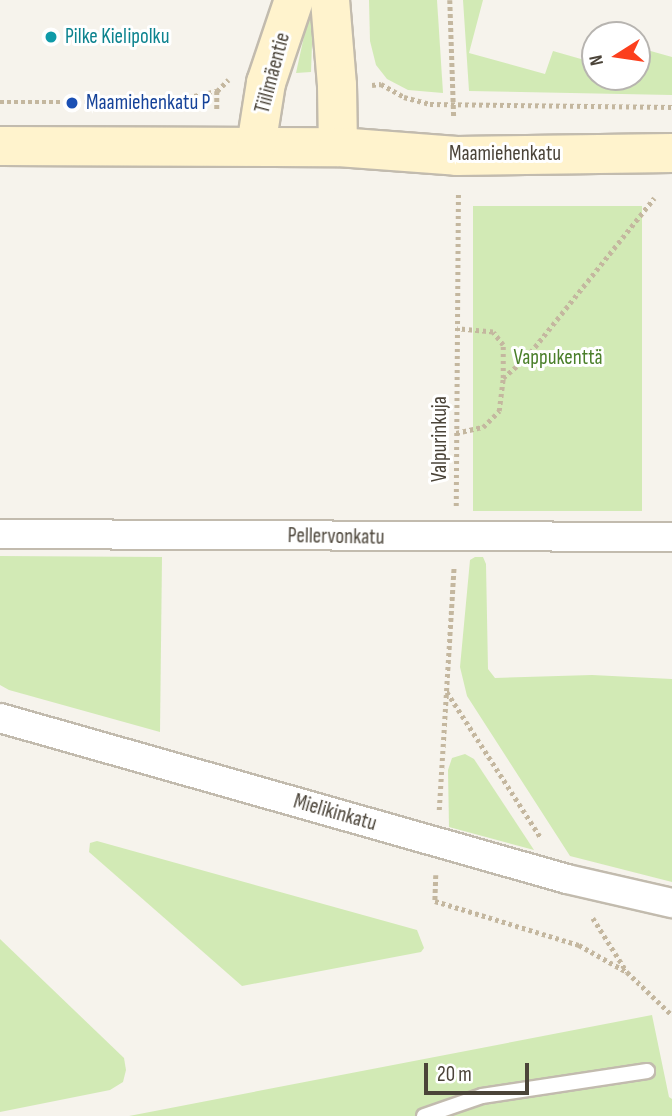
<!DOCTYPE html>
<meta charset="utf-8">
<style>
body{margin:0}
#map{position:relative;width:672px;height:1116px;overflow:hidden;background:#f6f3ec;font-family:"Sofia Sans Condensed",sans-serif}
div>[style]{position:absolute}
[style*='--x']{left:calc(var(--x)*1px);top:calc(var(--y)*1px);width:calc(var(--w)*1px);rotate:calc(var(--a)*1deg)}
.green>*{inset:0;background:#d2eab5;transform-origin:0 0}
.path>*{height:4.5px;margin-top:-2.25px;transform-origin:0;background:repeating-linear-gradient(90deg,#c4b79f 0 3.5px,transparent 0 7px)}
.roads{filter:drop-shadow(2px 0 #c2bbae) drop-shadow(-2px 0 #c2bbae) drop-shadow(0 2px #c2bbae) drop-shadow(0 -2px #c2bbae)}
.lane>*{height:14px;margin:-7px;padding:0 7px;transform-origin:7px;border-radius:7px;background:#fff}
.street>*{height:28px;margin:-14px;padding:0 14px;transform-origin:14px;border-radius:14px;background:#fff}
.secondary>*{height:38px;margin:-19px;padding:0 19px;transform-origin:19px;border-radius:19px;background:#fff3cd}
.dots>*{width:19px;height:19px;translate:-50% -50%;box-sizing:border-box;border:4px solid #fff;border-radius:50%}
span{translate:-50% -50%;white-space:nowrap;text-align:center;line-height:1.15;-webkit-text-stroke:6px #fff;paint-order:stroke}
.culture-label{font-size:21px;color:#0d838f}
.left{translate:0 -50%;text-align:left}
.street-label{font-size:21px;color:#4b4439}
.transit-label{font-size:21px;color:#164399}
.park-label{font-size:21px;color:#4a7f2a}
.north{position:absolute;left:581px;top:21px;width:70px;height:70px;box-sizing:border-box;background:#fff;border:2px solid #b7b4b0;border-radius:50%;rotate:258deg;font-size:19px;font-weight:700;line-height:28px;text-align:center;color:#4b4439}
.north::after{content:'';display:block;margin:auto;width:24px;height:32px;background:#fc3f1d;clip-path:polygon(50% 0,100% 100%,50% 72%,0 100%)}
.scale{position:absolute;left:424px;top:1063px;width:105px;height:32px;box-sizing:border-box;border:4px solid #4b4439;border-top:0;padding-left:9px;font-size:21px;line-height:24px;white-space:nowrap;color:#4b4439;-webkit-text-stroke:5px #fff;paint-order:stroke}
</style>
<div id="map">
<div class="green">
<div style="clip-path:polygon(369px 0,437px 0,443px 93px,408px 90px,387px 79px,376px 65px,370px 41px)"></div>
<div style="clip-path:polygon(463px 0,483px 0,469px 53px,545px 74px,553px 51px,595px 63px,595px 77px,637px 77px,647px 50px,672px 57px,672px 95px,469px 91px)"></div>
<div style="clip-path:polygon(313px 17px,311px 72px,296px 73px,308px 18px)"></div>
<div style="left:473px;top:206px;width:169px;height:305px"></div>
<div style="clip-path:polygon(0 556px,162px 557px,160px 732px,9px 690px,0 685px)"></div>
<div style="clip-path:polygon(475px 557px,483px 557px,486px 564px,488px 669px,495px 678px,592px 675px,672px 679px,672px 882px,570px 856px,467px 696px,460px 667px,470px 560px)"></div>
<div style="clip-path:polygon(465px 754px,474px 759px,534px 850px,449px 827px,448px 770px,452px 758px)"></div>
<div style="clip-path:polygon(97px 841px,417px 930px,424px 948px,421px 952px,242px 986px,89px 852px,90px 843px)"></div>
<div style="clip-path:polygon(0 939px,124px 1058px,126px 1070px,123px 1082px,110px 1090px,0 1112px)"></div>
<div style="clip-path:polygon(652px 1015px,669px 1097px,672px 1099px,672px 1116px,129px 1116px)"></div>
</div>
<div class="path">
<div style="--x:450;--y:0;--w:118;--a:88.1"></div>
<div style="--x:372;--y:85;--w:9;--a:-6"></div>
<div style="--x:381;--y:84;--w:26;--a:29"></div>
<div style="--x:404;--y:97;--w:27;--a:15"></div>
<div style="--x:430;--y:104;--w:242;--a:0.7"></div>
<div style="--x:217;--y:91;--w:19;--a:90"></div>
<div style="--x:0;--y:102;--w:167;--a:0"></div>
<div style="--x:167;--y:102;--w:51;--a:-12.4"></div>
<div style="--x:217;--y:91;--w:16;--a:-45"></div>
<div style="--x:503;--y:378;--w:30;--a:-41"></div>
<div style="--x:526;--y:358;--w:205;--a:-51.3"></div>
<div style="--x:456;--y:433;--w:28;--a:-13"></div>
<div style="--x:483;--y:427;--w:23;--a:-45"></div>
<div style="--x:499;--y:411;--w:33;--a:-83"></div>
<div style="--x:503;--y:378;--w:33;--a:-90"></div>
<div style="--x:503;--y:345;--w:16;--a:-128"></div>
<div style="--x:493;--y:332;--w:36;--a:-175"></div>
<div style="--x:456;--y:506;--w:313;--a:-89.6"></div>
<div style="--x:447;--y:692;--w:174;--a:57.2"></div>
<div style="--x:439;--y:810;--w:242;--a:-86.5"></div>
<div style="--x:436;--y:875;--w:26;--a:92"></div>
<div style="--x:435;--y:901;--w:151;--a:17"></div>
<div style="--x:579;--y:945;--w:55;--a:29.4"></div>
<div style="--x:593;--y:918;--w:64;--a:57.8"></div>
<div style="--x:627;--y:972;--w:62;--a:43.7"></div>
</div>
<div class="roads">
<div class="lane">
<div style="--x:424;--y:1116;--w:61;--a:-19"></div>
<div style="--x:482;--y:1096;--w:167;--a:-8.6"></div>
</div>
<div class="street">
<div style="--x:0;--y:534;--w:672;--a:0.26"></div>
<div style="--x:0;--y:718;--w:589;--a:15.85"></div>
<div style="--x:567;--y:879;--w:108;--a:12.9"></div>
</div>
<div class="secondary">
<div style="--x:330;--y:0;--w:85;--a:85.3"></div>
<div style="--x:337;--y:85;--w:62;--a:89.1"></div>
<div style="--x:0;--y:146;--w:338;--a:0.2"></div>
<div style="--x:338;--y:147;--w:119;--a:4.3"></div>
<div style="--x:457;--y:156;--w:215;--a:-0.8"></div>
<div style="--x:256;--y:146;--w:64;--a:-81"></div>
<div style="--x:266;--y:83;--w:88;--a:-71.4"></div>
</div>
</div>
<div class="dots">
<div style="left:51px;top:37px;background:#0f9aa8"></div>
<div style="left:72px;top:103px;background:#1a4fb4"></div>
</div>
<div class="culture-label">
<span class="left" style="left:65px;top:37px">Pilke Kielipolku</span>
</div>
<div class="street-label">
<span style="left:273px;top:73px;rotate:-75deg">Tiilimäentie</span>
<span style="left:505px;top:154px">Maamiehenkatu</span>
<span style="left:440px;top:439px;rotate:-90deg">Valpurinkuja</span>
<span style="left:336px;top:537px;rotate:1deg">Pellervonkatu</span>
<span style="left:335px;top:813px;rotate:16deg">Mielikinkatu</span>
</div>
<div class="transit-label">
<span class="left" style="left:86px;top:103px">Maamiehenkatu P</span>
</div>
<div class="park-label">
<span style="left:558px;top:358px">Vappukenttä</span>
</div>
<div class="north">N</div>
<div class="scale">20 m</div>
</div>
